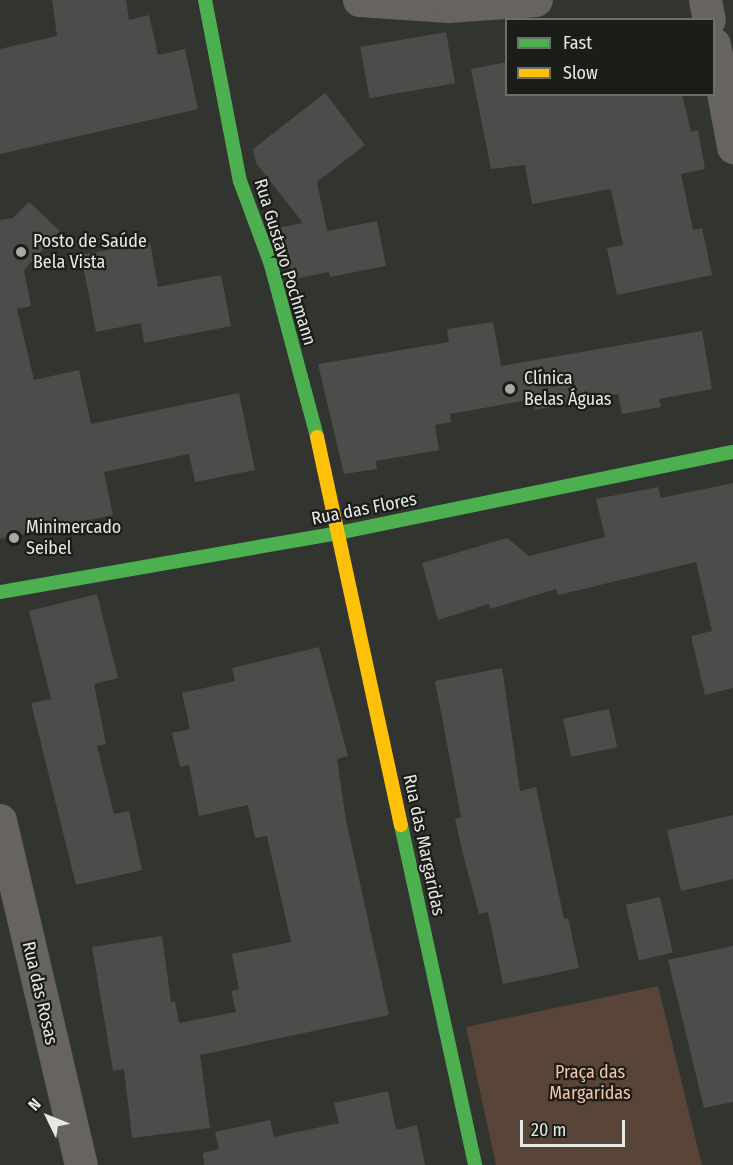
<!DOCTYPE html>
<meta charset="utf-8">
<style>
body{margin:0}
#map{position:relative;width:733px;height:1165px;overflow:hidden;background:#323430;font-family:"Fira Sans Condensed",sans-serif}
div>[style]{position:absolute}
[style*='--x']{left:calc(var(--x)*1px);top:calc(var(--y)*1px);width:calc(var(--w)*1px);rotate:calc(var(--a)*1deg)}
.green>*{inset:0;background:#594538}
.building>*{inset:0;background:#4b4d4b;transform-origin:0 0}
.street>*{height:33px;margin:-16.5px;padding:0 16.5px;transform-origin:16.5px;border-radius:16.5px;background:#67645f}
.fast>*{height:14px;margin:-7px;padding:0 7px;transform-origin:7px;border-radius:7px;background:#4caf50}
.slow>*{height:14px;margin:-7px;padding:0 7px;transform-origin:7px;border-radius:7px;background:#ffc107}
.dots>*{width:16px;height:16px;translate:-50% -50%;box-sizing:border-box;border:3px solid #1b1d19;border-radius:50%}
span{translate:-50% -50%;white-space:nowrap;text-align:center;line-height:1.15;-webkit-text-stroke:4.5px #1b1d19;paint-order:stroke}
.poi-label{font-size:18px;color:#e6e8e3}
.left{translate:0 -50%;text-align:left}
.street-label{font-size:18px;color:#e6e8e3}
.park-label{font-size:18px;color:#f7c4a4}
.legend{position:absolute;left:505px;top:18px;width:210px;height:78px;box-sizing:border-box;background:#1b1d19;border:2px solid #6c6e6a;margin:0;padding:8px 10px;list-style:none;font-size:18px;color:#e6e8e3}
.legend li{display:flex;align-items:center;gap:12px;height:30px}
.legend b{width:30px;border:2px solid #6c6e6a}
.north{position:absolute;left:18px;top:1087px;width:60px;height:60px;-webkit-text-stroke:4px #1b1d19;paint-order:stroke;rotate:313deg;font-size:16px;font-weight:700;line-height:24px;text-align:center;color:#e6e8e3}
.north::after{content:'';display:block;margin:auto;width:21px;height:27px;background:#e6e8e3;clip-path:polygon(50% 0,100% 100%,50% 72%,0 100%)}
.scale{position:absolute;left:520px;top:1120px;width:105px;height:27px;box-sizing:border-box;border:3px solid #e6e8e3;border-top:0;padding-left:8px;font-size:18px;line-height:21px;white-space:nowrap;color:#e6e8e3;-webkit-text-stroke:4px #1b1d19;paint-order:stroke}
</style>
<div id="map">
<div class="green">
<div style="clip-path:polygon(658px 986px,702px 1165px,496px 1165px,466px 1027px)"></div>
</div>
<div class="building">
<div style="clip-path:polygon(52px 0,126px 0,129px 20px,149px 15px,158px 55px,185px 49px,198px 109px,0 154px,0 49px,57px 36px)"></div>
<div style="left:446px;top:32px;width:52px;height:87px;rotate:80deg"></div>
<div style="clip-path:polygon(507px 62px,507px 94px,682px 94px,691px 132px,698px 130px,705px 169px,681px 174px,693px 230px,702px 228px,712px 275px,617px 295px,607px 248px,623px 245px,611px 189px,532px 204px,525px 165px,491px 169px,471px 69px)"></div>
<div style="clip-path:polygon(325px 93px,365px 145px,317px 182px,327px 231px,377px 221px,386px 266px,330px 277px,329px 272px,294px 279px,277px 228px,303px 223px,256px 163px,253px 149px)"></div>
<div style="clip-path:polygon(29px 202px,60px 231px,24px 270px,31px 306px,17px 309px,34px 380px,79px 370px,91px 424px,239px 393px,255px 470px,195px 482px,189px 454px,104px 472px,113px 515px,0 539px,0 220px,13px 218px)"></div>
<div style="clip-path:polygon(150px 242px,158px 287px,221px 275px,231px 326px,144px 343px,141px 323px,96px 332px,81px 255px)"></div>
<div style="clip-path:polygon(493px 322px,501px 366px,702px 331px,712px 389px,659px 399px,661px 407px,622px 414px,618px 394px,535px 410px,533px 399px,450px 414px,451px 422px,435px 425px,439px 450px,376px 461px,377px 469px,344px 474px,318px 364px,449px 342px,447px 329px)"></div>
<div style="clip-path:polygon(733px 483px,733px 688px,705px 695px,691px 636px,712px 631px,696px 562px,558px 595px,556px 589px,490px 609px,489px 604px,438px 620px,422px 563px,507px 538px,529px 556px,605px 537px,596px 499px,658px 487px,661px 498px)"></div>
<div style="clip-path:polygon(97px 594px,118px 678px,94px 684px,106px 744px,97px 746px,114px 814px,129px 811px,142px 870px,76px 885px,31px 703px,51px 699px,29px 611px)"></div>
<div style="clip-path:polygon(319px 647px,348px 756px,337px 759px,346px 820px,389px 1015px,200px 1055px,210px 1128px,132px 1138px,124px 1069px,113px 1071px,92px 947px,162px 936px,171px 1002px,175px 1001px,179px 1023px,236px 1012px,231px 991px,239px 989px,232px 954px,291px 942px,267px 836px,255px 838px,248px 805px,199px 816px,189px 765px,180px 767px,172px 733px,190px 729px,182px 693px,235px 681px,232px 668px)"></div>
<div style="clip-path:polygon(502px 668px,520px 791px,536px 787px,564px 919px,568px 918px,579px 968px,503px 984px,488px 912px,479px 914px,462px 850px,455px 819px,461px 817px,435px 681px)"></div>
<div style="left:609px;top:709px;width:39px;height:47px;rotate:78deg"></div>
<div style="clip-path:polygon(733px 815px,733px 879px,681px 891px,667px 830px)"></div>
<div style="left:660px;top:897px;width:57px;height:35px;rotate:77deg"></div>
<div style="clip-path:polygon(733px 946px,733px 1102px,704px 1108px,668px 960px)"></div>
<div style="clip-path:polygon(388px 1091px,396px 1130px,417px 1125px,425px 1165px,204px 1165px,203px 1153px,219px 1149px,215px 1132px,270px 1120px,274px 1137px,339px 1123px,334px 1103px)"></div>
</div>
<div class="street">
<div style="--x:359;--y:0;--w:89;--a:3.9"></div>
<div style="--x:448;--y:6;--w:88;--a:-3.9"></div>
<div style="--x:705;--y:0;--w:20;--a:79"></div>
<div style="--x:714;--y:44;--w:105;--a:79.5"></div>
<div style="--x:0;--y:820;--w:354;--a:76.8"></div>
</div>
<div class="fast">
<div style="--x:205;--y:0;--w:184;--a:79.1"></div>
<div style="--x:240;--y:181;--w:90;--a:69.7"></div>
<div style="--x:271;--y:265;--w:178;--a:75"></div>
<div style="--x:0;--y:592;--w:343;--a:-9.9"></div>
<div style="--x:338;--y:533;--w:403;--a:-11.6"></div>
<div style="--x:401;--y:825;--w:348;--a:77.7"></div>
</div>
<div class="slow">
<div style="--x:317;--y:437;--w:397;--a:77.8"></div>
</div>
<div class="dots">
<div style="left:21px;top:252px;background:#a7a9a4"></div>
<div style="left:510px;top:389px;background:#a7a9a4"></div>
<div style="left:14px;top:538px;background:#a7a9a4"></div>
</div>
<div class="poi-label">
<span class="left" style="left:33px;top:252px">Posto de Saúde<br>Bela Vista</span>
<span class="left" style="left:524px;top:389px">Clínica<br>Belas Águas</span>
<span class="left" style="left:26px;top:538px">Minimercado<br>Seibel</span>
</div>
<div class="street-label">
<span style="left:285px;top:262px;rotate:73deg">Rua Gustavo Pochmann</span>
<span style="left:364px;top:509px;rotate:-11deg">Rua das Flores</span>
<span style="left:424px;top:845px;rotate:78deg">Rua das Margaridas</span>
<span style="left:40px;top:993px;rotate:77deg">Rua das Rosas</span>
</div>
<div class="park-label">
<span style="left:590px;top:1083px">Praça das<br>Margaridas</span>
</div>
<ul class="legend">
<li><b style="height:8px;background:#4caf50"></b>Fast</li>
<li><b style="height:8px;background:#ffc107"></b>Slow</li>
</ul>
<div class="north">N</div>
<div class="scale">20 m</div>
</div>
